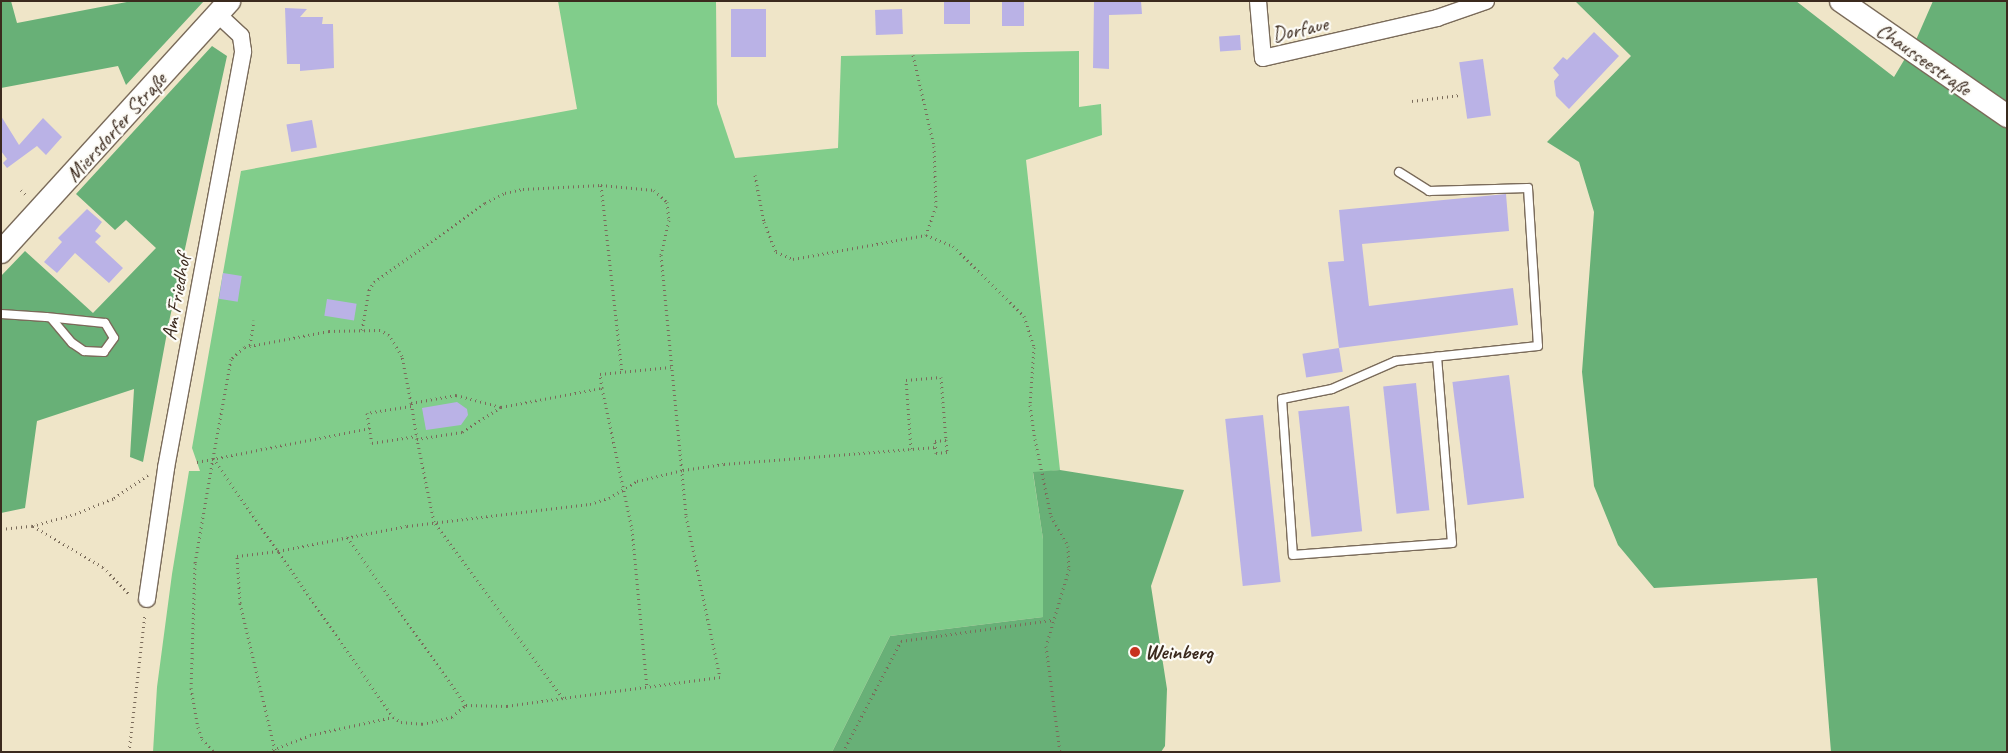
<!DOCTYPE html>
<meta charset="utf-8">
<style>
body{margin:0}
#map{position:relative;width:2008px;height:753px;overflow:hidden;background:#efe5c8;font-family:Caveat,sans-serif}
div>[style]{position:absolute}
[style*='--x']{left:calc(var(--x)*1px);top:calc(var(--y)*1px);width:calc(var(--w)*1px);rotate:calc(var(--a)*1deg)}
.green>*{inset:0;background:#81cd8b}
.forest>*{inset:0;background:#68b077}
.building>*{inset:0;background:#bab2e6;transform-origin:0 0}
.path>*{height:3px;margin-top:-1.5px;transform-origin:0;background:repeating-linear-gradient(90deg,#7a6b5a 0 1px,transparent 0 5px)}
.roads{filter:drop-shadow(1px 0 #7a6b5a) drop-shadow(-1px 0 #7a6b5a) drop-shadow(0 1px #7a6b5a) drop-shadow(0 -1px #7a6b5a)}
.lane>*{height:8px;margin:-4px;padding:0 4px;transform-origin:4px;border-radius:4px;background:#fff}
.street>*{height:16px;margin:-8px;padding:0 8px;transform-origin:8px;border-radius:8px;background:#fff}
.secondary>*{height:22px;margin:-11px;padding:0 11px;transform-origin:11px;border-radius:11px;background:#fff}
.dots>*{width:14px;height:14px;translate:-50% -50%;box-sizing:border-box;border:2px solid #fdfcf7;border-radius:50%}
span{translate:-50% -50%;white-space:nowrap;text-align:center;line-height:1.15;-webkit-text-stroke:4.5px #fdfcf7;paint-order:stroke}
.street-label{font-size:21px;color:#3b2a1e}
.poi-label{font-size:21px;color:#3b2a1e;font-weight:700}
.left{translate:0 -50%;text-align:left}
.frame{position:absolute;inset:0;border:2px solid #3b2a1e;pointer-events:none}
</style>
<div id="map">
<div class="green">
<div style="clip-path:polygon(558px 1px,716px 1px,717px 104px,735px 158px,838px 148px,841px 56px,1079px 51px,1079px 107px,1101px 104px,1102px 135px,1026px 160px,1060px 470px,1033px 473px,1043px 539px,1043px 617px,890px 636px,832px 752px,153px 752px,157px 687px,172px 574px,189px 471px,200px 471px,192px 448px,241px 171px,577px 109px)"></div>
</div>
<div class="forest">
<div style="clip-path:polygon(1px 1px,11px 1px,17px 23px,132px 1px,204px 1px,126px 85px,118px 66px,1px 88px)"></div>
<div style="clip-path:polygon(1575px 1px,1796px 1px,1894px 77px,1916px 40px,1933px 1px,2007px 1px,2007px 752px,1831px 752px,1817px 578px,1654px 588px,1618px 545px,1594px 486px,1582px 372px,1594px 212px,1579px 162px,1547px 142px,1631px 56px)"></div>
<div style="clip-path:polygon(212px 46px,227px 56px,169px 322px,143px 462px,130px 457px,134px 389px,37px 421px,25px 508px,1px 513px,1px 276px,25px 251px,93px 313px,156px 248px,126px 220px,115px 230px,76px 194px)"></div>
<div style="clip-path:polygon(1060px 470px,1184px 490px,1151px 586px,1167px 689px,1165px 746px,1161px 752px,832px 752px,890px 636px,1043px 617px,1043px 539px,1033px 472px)"></div>
</div>
<div class="building">
<div style="left:944px;top:1px;width:26px;height:23px"></div>
<div style="left:1002px;top:1px;width:22px;height:25px"></div>
<div style="clip-path:polygon(1094px 1px,1141px 1px,1142px 14px,1109px 15px,1109px 69px,1093px 68px)"></div>
<div style="clip-path:polygon(285px 8px,307px 9px,300px 17px,323px 17px,322px 24px,333px 24px,334px 68px,300px 71px,300px 64px,287px 64px)"></div>
<div style="left:731px;top:9px;width:35px;height:48px"></div>
<div style="left:902px;top:9px;width:25px;height:27px;rotate:88deg"></div>
<div style="clip-path:polygon(1594px 32px,1619px 56px,1569px 109px,1556px 96px,1554px 81px,1559px 75px,1553px 68px,1563px 57px,1567px 60px)"></div>
<div style="left:1240px;top:35px;width:15px;height:21px;rotate:86deg"></div>
<div style="left:1483px;top:59px;width:57px;height:24px;rotate:82deg"></div>
<div style="clip-path:polygon(1px 116px,19px 145px,43px 118px,62px 137px,46px 155px,37px 146px,7px 168px,3px 163px,7px 159px,1px 151px)"></div>
<div style="left:312px;top:120px;width:28px;height:26px;rotate:80deg"></div>
<div style="clip-path:polygon(1506px 194px,1509px 231px,1362px 244px,1369px 306px,1513px 288px,1518px 325px,1339px 348px,1328px 262px,1344px 261px,1339px 210px)"></div>
<div style="clip-path:polygon(87px 209px,102px 222px,95px 231px,101px 236px,95px 242px,123px 268px,109px 283px,75px 253px,57px 273px,44px 262px,62px 242px,58px 238px)"></div>
<div style="left:223px;top:273px;width:19px;height:26px;rotate:9deg"></div>
<div style="left:327px;top:299px;width:30px;height:17px;rotate:9deg"></div>
<div style="left:1339px;top:348px;width:24px;height:37px;rotate:81deg"></div>
<div style="left:1509px;top:375px;width:124px;height:57px;rotate:83deg"></div>
<div style="left:1416px;top:383px;width:128px;height:33px;rotate:84deg"></div>
<div style="clip-path:polygon(457px 402px,467px 409px,468px 415px,461px 425px,426px 430px,422px 408px)"></div>
<div style="left:1349px;top:406px;width:126px;height:51px;rotate:84deg"></div>
<div style="left:1263px;top:415px;width:168px;height:38px;rotate:84deg"></div>
</div>
<div class="path">
<div style="--x:913;--y:55;--w:93;--a:77"></div>
<div style="--x:934;--y:146;--w:60;--a:88.1"></div>
<div style="--x:936;--y:206;--w:31;--a:109"></div>
<div style="--x:1412;--y:101;--w:48;--a:-7.1"></div>
<div style="--x:755;--y:175;--w:48;--a:79.2"></div>
<div style="--x:764;--y:222;--w:32;--a:68"></div>
<div style="--x:776;--y:252;--w:18;--a:22"></div>
<div style="--x:793;--y:259;--w:135;--a:-10.2"></div>
<div style="--x:926;--y:235;--w:29;--a:22"></div>
<div style="--x:953;--y:246;--w:100;--a:44.6"></div>
<div style="--x:1024;--y:316;--w:33;--a:72"></div>
<div style="--x:1034;--y:347;--w:58;--a:93.9"></div>
<div style="--x:1030;--y:405;--w:34;--a:82"></div>
<div style="--x:1035;--y:439;--w:79;--a:78.3"></div>
<div style="--x:1051;--y:516;--w:34;--a:60"></div>
<div style="--x:1068;--y:546;--w:23;--a:88"></div>
<div style="--x:1069;--y:569;--w:80;--a:106.6"></div>
<div style="--x:1046;--y:646;--w:107;--a:82.5"></div>
<div style="--x:601;--y:185;--w:187;--a:83.6"></div>
<div style="--x:21;--y:190;--w:8;--a:45"></div>
<div style="--x:362;--y:330;--w:41;--a:-80.1"></div>
<div style="--x:369;--y:290;--w:9;--a:-58"></div>
<div style="--x:374;--y:282;--w:136;--a:-35.4"></div>
<div style="--x:485;--y:203;--w:22;--a:-27"></div>
<div style="--x:505;--y:193;--w:18;--a:-13"></div>
<div style="--x:523;--y:189;--w:78;--a:-2.9"></div>
<div style="--x:601;--y:185;--w:53;--a:5.4"></div>
<div style="--x:654;--y:190;--w:18;--a:43"></div>
<div style="--x:667;--y:202;--w:18;--a:84"></div>
<div style="--x:669;--y:220;--w:36;--a:103"></div>
<div style="--x:661;--y:255;--w:262;--a:84.5"></div>
<div style="--x:686;--y:516;--w:165;--a:78.1"></div>
<div style="--x:720;--y:677;--w:158;--a:172.4"></div>
<div style="--x:250;--y:345;--w:25;--a:-81"></div>
<div style="--x:602;--y:388;--w:144;--a:78"></div>
<div style="--x:632;--y:529;--w:159;--a:84.6"></div>
<div style="--x:456;--y:395;--w:47;--a:14.9"></div>
<div style="--x:501;--y:407;--w:46;--a:147.3"></div>
<div style="--x:462;--y:432;--w:46;--a:171.2"></div>
<div style="--x:417;--y:439;--w:36;--a:-99"></div>
<div style="--x:411;--y:403;--w:46;--a:-10.1"></div>
<div style="--x:411;--y:403;--w:48;--a:-100.8"></div>
<div style="--x:402;--y:356;--w:25;--a:-122"></div>
<div style="--x:389;--y:335;--w:10;--a:-151"></div>
<div style="--x:380;--y:330;--w:51;--a:178.9"></div>
<div style="--x:329;--y:331;--w:86;--a:169.3"></div>
<div style="--x:244;--y:347;--w:18;--a:137"></div>
<div style="--x:231;--y:359;--w:101;--a:100.3"></div>
<div style="--x:213;--y:458;--w:315;--a:55.2"></div>
<div style="--x:393;--y:717;--w:9;--a:32"></div>
<div style="--x:401;--y:722;--w:21;--a:5"></div>
<div style="--x:422;--y:724;--w:31;--a:-13"></div>
<div style="--x:452;--y:717;--w:18;--a:-41"></div>
<div style="--x:466;--y:705;--w:41;--a:1.4"></div>
<div style="--x:507;--y:706;--w:57;--a:-8.1"></div>
<div style="--x:563;--y:698;--w:218;--a:-126.2"></div>
<div style="--x:434;--y:522;--w:85;--a:-101.6"></div>
<div style="--x:411;--y:406;--w:45;--a:171"></div>
<div style="--x:367;--y:413;--w:30;--a:81"></div>
<div style="--x:372;--y:443;--w:45;--a:-9"></div>
<div style="--x:501;--y:407;--w:103;--a:-10.7"></div>
<div style="--x:602;--y:388;--w:14;--a:-98"></div>
<div style="--x:600;--y:374;--w:71;--a:-5.6"></div>
<div style="--x:911;--y:449;--w:69;--a:-94.1"></div>
<div style="--x:906;--y:380;--w:35;--a:-5"></div>
<div style="--x:941;--y:377;--w:63;--a:85.5"></div>
<div style="--x:946;--y:440;--w:12;--a:85"></div>
<div style="--x:947;--y:452;--w:11;--a:175"></div>
<div style="--x:936;--y:453;--w:12;--a:-95"></div>
<div style="--x:935;--y:441;--w:11;--a:-5"></div>
<div style="--x:213;--y:458;--w:107;--a:99.7"></div>
<div style="--x:195;--y:563;--w:125;--a:91.8"></div>
<div style="--x:191;--y:688;--w:40;--a:80"></div>
<div style="--x:198;--y:727;--w:13;--a:72"></div>
<div style="--x:202;--y:739;--w:18;--a:47"></div>
<div style="--x:197;--y:462;--w:176;--a:-11.1"></div>
<div style="--x:33;--y:526;--w:81;--a:30.4"></div>
<div style="--x:103;--y:567;--w:40;--a:46"></div>
<div style="--x:1;--y:529;--w:31;--a:-6"></div>
<div style="--x:32;--y:526;--w:45;--a:-15.6"></div>
<div style="--x:75;--y:514;--w:42;--a:-22.3"></div>
<div style="--x:114;--y:498;--w:41;--a:-34.1"></div>
<div style="--x:347;--y:537;--w:206;--a:54.7"></div>
<div style="--x:275;--y:750;--w:151;--a:-103.4"></div>
<div style="--x:240;--y:603;--w:47;--a:-93.7"></div>
<div style="--x:237;--y:556;--w:41;--a:-7"></div>
<div style="--x:278;--y:551;--w:131;--a:-11"></div>
<div style="--x:407;--y:526;--w:184;--a:-6.9"></div>
<div style="--x:590;--y:504;--w:20;--a:-18"></div>
<div style="--x:609;--y:498;--w:33;--a:-31"></div>
<div style="--x:637;--y:481;--w:47;--a:-13.4"></div>
<div style="--x:683;--y:470;--w:41;--a:-8.3"></div>
<div style="--x:724;--y:464;--w:213;--a:-4.6"></div>
<div style="--x:129;--y:752;--w:139;--a:-83.4"></div>
<div style="--x:268;--y:752;--w:45;--a:-22"></div>
<div style="--x:310;--y:735;--w:85;--a:-12.2"></div>
<div style="--x:843;--y:752;--w:125;--a:-62.4"></div>
<div style="--x:901;--y:641;--w:152;--a:-7.9"></div>
</div>
<div class="roads">
<div class="lane">
<div style="--x:1399;--y:172;--w:36;--a:32"></div>
<div style="--x:1429;--y:191;--w:99;--a:-1.7"></div>
<div style="--x:1528;--y:188;--w:158;--a:86.4"></div>
<div style="--x:1538;--y:346;--w:143;--a:174"></div>
<div style="--x:1396;--y:361;--w:70;--a:156.4"></div>
<div style="--x:1332;--y:389;--w:51;--a:168.7"></div>
<div style="--x:1282;--y:399;--w:156;--a:86"></div>
<div style="--x:1293;--y:555;--w:159;--a:-4.3"></div>
<div style="--x:1452;--y:543;--w:187;--a:-94.6"></div>
<div style="--x:1;--y:314;--w:45;--a:3.8"></div>
<div style="--x:46;--y:317;--w:59;--a:5.8"></div>
<div style="--x:105;--y:323;--w:17;--a:59"></div>
<div style="--x:114;--y:338;--w:17;--a:126"></div>
<div style="--x:104;--y:352;--w:20;--a:-177"></div>
<div style="--x:84;--y:351;--w:14;--a:-146"></div>
<div style="--x:72;--y:343;--w:31;--a:-130"></div>
</div>
<div class="street">
<div style="--x:1258;--y:1;--w:57;--a:85"></div>
<div style="--x:1263;--y:58;--w:179;--a:-12.9"></div>
<div style="--x:1437;--y:18;--w:52;--a:-19.1"></div>
<div style="--x:147;--y:599;--w:132;--a:-81.7"></div>
<div style="--x:166;--y:468;--w:424;--a:-79.5"></div>
<div style="--x:243;--y:51;--w:15;--a:-98"></div>
<div style="--x:241;--y:36;--w:33;--a:-137"></div>
</div>
<div class="secondary">
<div style="--x:1841;--y:1;--w:202;--a:34.7"></div>
<div style="--x:1;--y:252;--w:339;--a:-47.7"></div>
</div>
</div>
<div class="dots">
<div style="left:1135px;top:652px;background:#c8321e"></div>
</div>
<div class="street-label">
<span style="left:1300px;top:29px;rotate:-12deg">Dorfaue</span>
<span style="left:1924px;top:59px;rotate:35deg">Chausseestraße</span>
<span style="left:116px;top:127px;rotate:-48deg">Miersdorfer Straße</span>
<span style="left:176px;top:297px;rotate:-80deg">Am Friedhof</span>
</div>
<div class="poi-label">
<span class="left" style="left:1145px;top:652px">Weinberg</span>
</div>
<div class="frame"></div>
</div>
